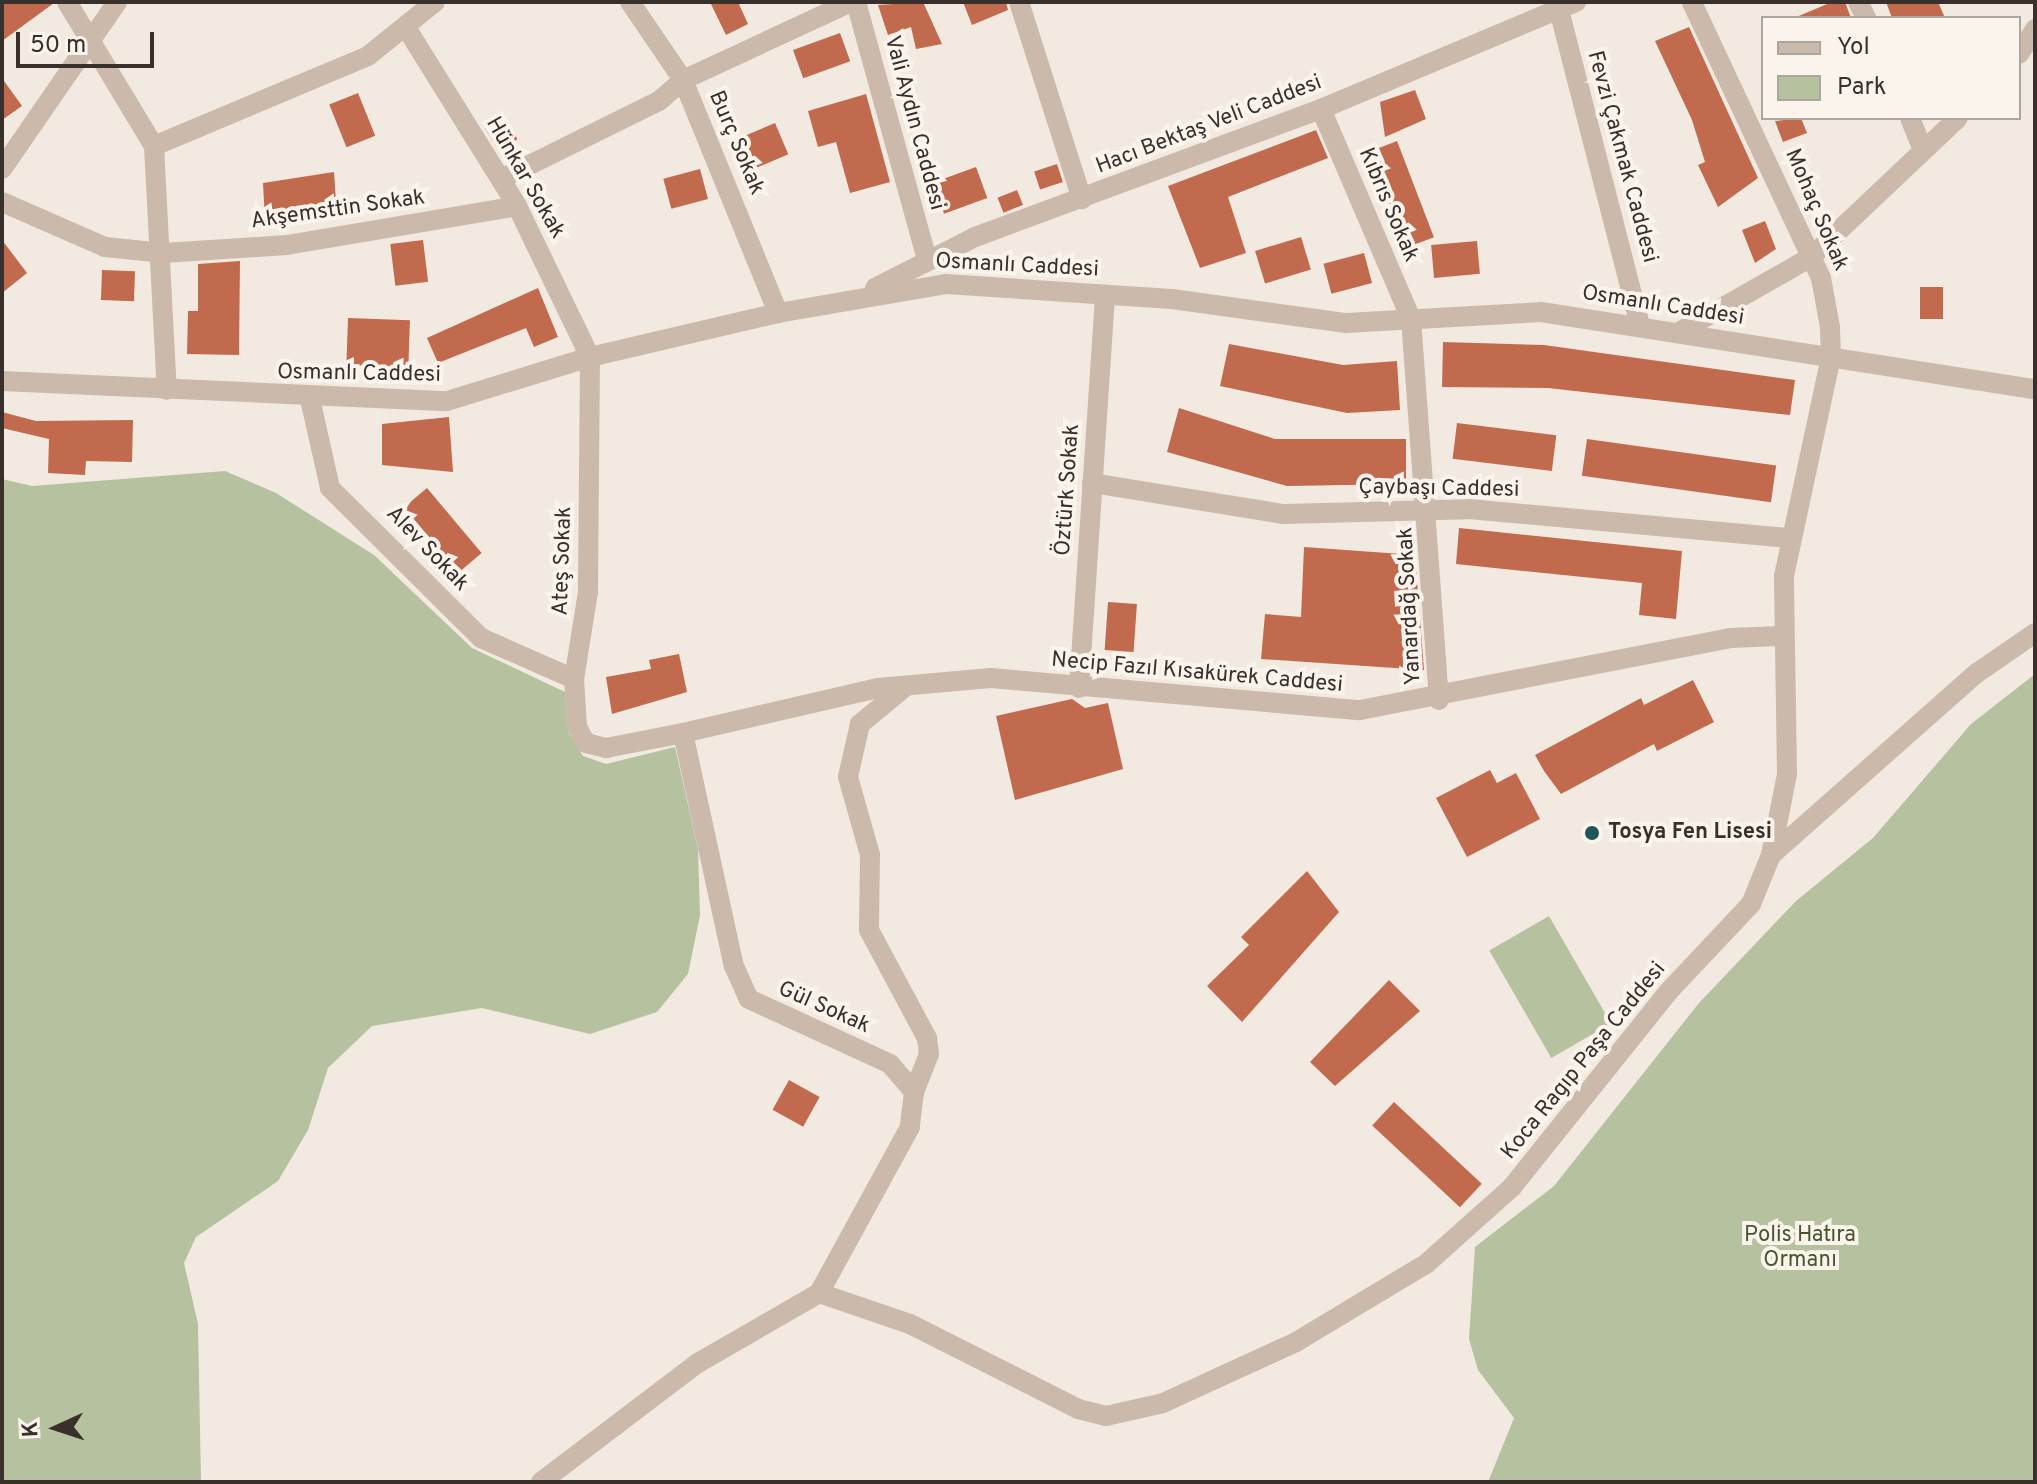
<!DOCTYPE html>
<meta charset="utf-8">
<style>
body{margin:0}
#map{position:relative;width:2037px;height:1484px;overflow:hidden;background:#f2eae0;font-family:Overpass,sans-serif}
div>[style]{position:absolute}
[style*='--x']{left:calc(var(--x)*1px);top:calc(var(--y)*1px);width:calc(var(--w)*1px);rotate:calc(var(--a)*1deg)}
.green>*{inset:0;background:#b6c1a0;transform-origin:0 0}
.building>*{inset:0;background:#c26a4e;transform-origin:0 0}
.minor>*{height:20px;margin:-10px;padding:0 10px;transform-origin:10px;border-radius:10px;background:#cbbaac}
.dots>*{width:22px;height:22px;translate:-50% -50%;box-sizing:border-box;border:4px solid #faf4ed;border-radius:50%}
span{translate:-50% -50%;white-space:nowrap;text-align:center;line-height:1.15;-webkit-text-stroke:8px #faf4ed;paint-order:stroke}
.street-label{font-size:22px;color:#392f2b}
.poi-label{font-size:22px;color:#392f2b;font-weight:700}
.left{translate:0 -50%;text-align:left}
.park-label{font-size:22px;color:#48562f}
.frame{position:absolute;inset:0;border:4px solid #392f2b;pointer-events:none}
.legend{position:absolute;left:1761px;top:16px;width:260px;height:104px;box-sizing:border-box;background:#faf4ed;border:2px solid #ada59f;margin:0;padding:10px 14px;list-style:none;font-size:24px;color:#392f2b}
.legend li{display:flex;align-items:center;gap:16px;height:40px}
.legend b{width:40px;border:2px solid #ada59f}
.north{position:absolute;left:16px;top:1388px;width:80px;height:80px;-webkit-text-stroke:6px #faf4ed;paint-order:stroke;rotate:267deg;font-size:22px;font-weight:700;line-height:32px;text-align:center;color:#392f2b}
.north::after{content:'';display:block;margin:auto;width:28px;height:36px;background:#392f2b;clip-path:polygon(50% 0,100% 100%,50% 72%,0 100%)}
.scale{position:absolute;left:16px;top:32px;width:138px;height:36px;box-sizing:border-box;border:4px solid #392f2b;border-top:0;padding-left:10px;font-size:24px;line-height:28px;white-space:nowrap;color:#392f2b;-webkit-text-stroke:6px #faf4ed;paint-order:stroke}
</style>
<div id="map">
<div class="green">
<div style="clip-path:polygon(225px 471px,276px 493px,374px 555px,472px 648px,565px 692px,568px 732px,583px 756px,606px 764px,675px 747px,698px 849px,700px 915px,688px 974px,657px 1012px,590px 1034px,482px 1008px,372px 1026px,328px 1068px,308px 1130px,278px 1181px,196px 1237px,184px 1263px,198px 1324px,201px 1482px,2px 1482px,2px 479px,32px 486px)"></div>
<div style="clip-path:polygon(2035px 674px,2035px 1482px,1488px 1482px,1514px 1418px,1478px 1370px,1469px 1339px,1475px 1247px,1554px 1186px,1699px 1003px,1796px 901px,1873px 838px,1971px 724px)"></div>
<div style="left:1549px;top:916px;width:124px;height:69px;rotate:60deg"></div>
</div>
<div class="building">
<div style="clip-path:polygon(2px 2px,54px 2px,54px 3px,2px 41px)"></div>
<div style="clip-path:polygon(710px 2px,738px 2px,748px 24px,726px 35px)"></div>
<div style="clip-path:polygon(923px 2px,942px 44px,916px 49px,911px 27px,888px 35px,878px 5px)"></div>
<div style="clip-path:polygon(963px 2px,1006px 2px,1008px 10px,972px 25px)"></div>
<div style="clip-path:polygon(1832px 2px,1845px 2px,1851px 18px,1794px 18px)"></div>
<div style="clip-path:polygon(1886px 2px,1938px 2px,1945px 18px,1892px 18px)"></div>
<div style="clip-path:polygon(1689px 27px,1758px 178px,1718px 207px,1698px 165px,1705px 162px,1692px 120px,1655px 41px)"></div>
<div style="left:840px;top:33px;width:30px;height:50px;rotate:70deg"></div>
<div style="clip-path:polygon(2px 78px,22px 106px,2px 120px)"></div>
<div style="clip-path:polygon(1415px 90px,1426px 119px,1385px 137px,1380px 102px)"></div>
<div style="left:358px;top:93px;width:46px;height:31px;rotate:68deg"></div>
<div style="clip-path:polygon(866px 94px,890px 182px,850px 193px,836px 142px,818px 147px,808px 111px)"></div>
<div style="left:504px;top:117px;width:26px;height:22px;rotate:59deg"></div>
<div style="clip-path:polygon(1801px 118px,1807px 133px,1783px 142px,1775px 121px)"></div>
<div style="left:775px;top:123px;width:34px;height:43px;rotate:67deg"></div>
<div style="clip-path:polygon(1316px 130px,1328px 158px,1228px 197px,1246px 253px,1200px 268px,1168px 186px)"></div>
<div style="left:1397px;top:141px;width:103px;height:29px;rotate:69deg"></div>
<div style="left:1057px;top:164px;width:19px;height:24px;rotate:72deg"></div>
<div style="left:976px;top:167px;width:33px;height:46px;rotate:70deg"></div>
<div style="left:700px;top:169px;width:31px;height:38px;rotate:75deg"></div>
<div style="clip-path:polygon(334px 172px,337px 217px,265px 221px,263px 183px)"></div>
<div style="left:1017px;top:190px;width:16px;height:21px;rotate:68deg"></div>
<div style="clip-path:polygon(1765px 221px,1776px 249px,1755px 263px,1742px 230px)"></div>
<div style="left:1301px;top:237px;width:34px;height:48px;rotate:73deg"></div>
<div style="clip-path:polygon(2px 240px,27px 273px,2px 293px)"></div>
<div style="left:423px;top:240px;width:42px;height:33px;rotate:83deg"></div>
<div style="left:1477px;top:241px;width:33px;height:46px;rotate:85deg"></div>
<div style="left:1364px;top:253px;width:31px;height:42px;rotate:75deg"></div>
<div style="clip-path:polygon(240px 261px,239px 355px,187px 354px,188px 311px,198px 311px,198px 264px)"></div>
<div style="left:102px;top:270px;width:33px;height:30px;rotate:2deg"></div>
<div style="left:1920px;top:287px;width:23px;height:32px"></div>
<div style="clip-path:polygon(538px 288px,558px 337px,534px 347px,526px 328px,438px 363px,427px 338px)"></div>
<div style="left:348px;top:318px;width:62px;height:47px;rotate:2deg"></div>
<div style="clip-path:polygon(1443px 342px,1544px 345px,1795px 380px,1790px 415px,1548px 388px,1442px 387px)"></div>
<div style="clip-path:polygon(1229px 344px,1343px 365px,1397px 361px,1400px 410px,1347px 413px,1220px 386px)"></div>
<div style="clip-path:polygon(1179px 408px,1275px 439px,1406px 439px,1406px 484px,1287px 486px,1167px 452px)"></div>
<div style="clip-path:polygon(2px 412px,36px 421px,133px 420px,132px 462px,86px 461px,85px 475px,48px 473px,49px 439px,2px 428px)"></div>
<div style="clip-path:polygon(449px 417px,453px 472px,382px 465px,382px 424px)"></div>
<div style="left:1457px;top:423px;width:100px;height:36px;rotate:7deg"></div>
<div style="left:1587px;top:439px;width:191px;height:37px;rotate:8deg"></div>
<div style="left:427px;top:488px;width:85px;height:30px;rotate:50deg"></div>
<div style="clip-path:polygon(1459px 528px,1682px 551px,1676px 619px,1639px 615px,1642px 583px,1456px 564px)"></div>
<div style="clip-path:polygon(1304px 547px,1415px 555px,1424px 670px,1261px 659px,1265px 614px,1301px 617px)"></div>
<div style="left:1108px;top:602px;width:29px;height:48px;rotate:4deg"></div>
<div style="clip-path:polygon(679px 654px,687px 692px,612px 714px,606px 677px,651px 669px,649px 660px)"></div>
<div style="clip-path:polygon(1693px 680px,1714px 722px,1657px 751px,1654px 744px,1561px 794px,1544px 771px,1535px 755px,1641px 698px,1644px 705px)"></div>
<div style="clip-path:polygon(1072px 699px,1085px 708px,1108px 703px,1123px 769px,1015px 800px,996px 716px)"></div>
<div style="clip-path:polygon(1490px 770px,1497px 783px,1516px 773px,1540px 819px,1467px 857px,1436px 798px)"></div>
<div style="clip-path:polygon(1307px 871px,1339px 912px,1242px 1022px,1207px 986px,1249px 945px,1241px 937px)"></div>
<div style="clip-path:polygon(1389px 980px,1420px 1011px,1335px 1086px,1310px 1062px)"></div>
<div style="left:789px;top:1080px;width:35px;height:34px;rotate:29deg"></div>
<div style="left:1394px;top:1102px;width:120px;height:32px;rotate:43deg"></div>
</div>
<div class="minor">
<div style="--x:67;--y:2;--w:168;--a:58.9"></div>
<div style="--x:154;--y:146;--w:244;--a:87"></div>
<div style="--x:630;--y:2;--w:94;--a:55.8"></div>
<div style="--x:683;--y:80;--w:252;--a:67.8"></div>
<div style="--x:856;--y:2;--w:264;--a:74.6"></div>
<div style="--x:1019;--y:2;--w:207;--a:72.3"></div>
<div style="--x:1557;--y:2;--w:334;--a:75.6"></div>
<div style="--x:1858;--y:2;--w:18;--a:63"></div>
<div style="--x:407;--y:29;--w:208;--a:58.1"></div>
<div style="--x:517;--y:206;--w:168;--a:64.2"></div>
<div style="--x:590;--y:357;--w:235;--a:90.5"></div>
<div style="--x:588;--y:592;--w:88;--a:99.1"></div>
<div style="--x:574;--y:679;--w:48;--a:86.4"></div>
<div style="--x:577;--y:727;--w:18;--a:61"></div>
<div style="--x:586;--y:743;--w:21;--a:14"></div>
<div style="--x:606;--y:748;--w:78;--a:-11"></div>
<div style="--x:683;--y:733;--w:200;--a:-13"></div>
<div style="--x:878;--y:688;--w:113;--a:-5.1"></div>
<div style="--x:991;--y:678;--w:370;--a:5"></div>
<div style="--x:1360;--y:710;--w:377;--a:-11"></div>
<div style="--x:1730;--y:638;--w:53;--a:-2.2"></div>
<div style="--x:2019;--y:54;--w:30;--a:-57"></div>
<div style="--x:1321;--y:109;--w:228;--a:66.8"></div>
<div style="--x:1411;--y:319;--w:382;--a:85.8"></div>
<div style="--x:1910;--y:118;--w:35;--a:68"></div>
<div style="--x:154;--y:146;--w:232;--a:-22.8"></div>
<div style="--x:368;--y:56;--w:86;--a:-38.9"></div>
<div style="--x:2;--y:169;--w:203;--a:-55.4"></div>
<div style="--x:501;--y:179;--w:176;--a:-26.3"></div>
<div style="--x:659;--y:101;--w:32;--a:-41"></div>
<div style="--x:683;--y:80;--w:185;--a:-24.9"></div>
<div style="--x:2;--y:202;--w:112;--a:23.6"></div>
<div style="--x:105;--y:247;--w:59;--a:5.8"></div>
<div style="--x:164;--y:253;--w:123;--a:-3.7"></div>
<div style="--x:287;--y:245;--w:233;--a:-9.6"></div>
<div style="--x:875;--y:288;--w:112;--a:-27"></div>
<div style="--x:975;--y:237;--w:369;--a:-20.3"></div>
<div style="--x:1321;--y:109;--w:277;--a:-22.8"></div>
<div style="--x:1681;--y:331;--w:150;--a:-29.6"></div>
<div style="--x:1811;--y:257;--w:202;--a:-43.4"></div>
<div style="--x:2;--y:381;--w:445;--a:2.6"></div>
<div style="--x:447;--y:401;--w:150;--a:-17.1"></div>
<div style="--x:590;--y:357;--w:193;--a:-13.2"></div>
<div style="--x:778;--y:313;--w:170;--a:-9.8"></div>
<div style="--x:946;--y:284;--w:226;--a:3.8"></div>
<div style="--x:1172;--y:299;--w:176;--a:7.9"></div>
<div style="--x:1346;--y:323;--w:195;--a:-3.2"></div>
<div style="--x:1541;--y:312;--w:500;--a:8.9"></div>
<div style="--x:310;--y:399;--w:91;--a:77.3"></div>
<div style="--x:330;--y:488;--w:213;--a:44.8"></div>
<div style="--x:481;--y:638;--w:102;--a:23.8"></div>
<div style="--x:1092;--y:483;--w:194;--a:9.2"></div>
<div style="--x:1284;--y:514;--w:185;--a:-1.5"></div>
<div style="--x:1469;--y:509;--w:319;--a:5.2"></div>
<div style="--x:906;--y:686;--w:60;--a:140.4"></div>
<div style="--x:860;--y:724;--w:54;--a:102.8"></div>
<div style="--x:848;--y:777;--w:81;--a:74.2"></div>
<div style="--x:870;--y:855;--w:75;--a:90.8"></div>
<div style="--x:869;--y:930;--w:123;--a:61.8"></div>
<div style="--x:927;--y:1038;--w:16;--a:83"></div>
<div style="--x:929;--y:1054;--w:41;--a:111.5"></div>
<div style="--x:1079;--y:688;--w:394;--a:-86.2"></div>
<div style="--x:683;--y:733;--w:239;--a:77.7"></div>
<div style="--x:734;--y:966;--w:36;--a:66"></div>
<div style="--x:749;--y:999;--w:155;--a:24.7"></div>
<div style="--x:890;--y:1064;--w:37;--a:49"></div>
<div style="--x:914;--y:1092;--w:35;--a:97"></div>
<div style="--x:910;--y:1127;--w:189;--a:118.7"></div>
<div style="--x:1771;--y:855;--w:275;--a:-41.5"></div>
<div style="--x:1977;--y:673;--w:70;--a:-34.6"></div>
<div style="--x:541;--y:1482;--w:197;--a:-37.2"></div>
<div style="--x:698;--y:1363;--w:140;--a:-30"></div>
<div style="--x:819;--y:1293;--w:96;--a:18.8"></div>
<div style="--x:910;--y:1324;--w:188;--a:26.8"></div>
<div style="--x:1078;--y:1409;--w:29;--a:14"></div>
<div style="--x:1106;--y:1416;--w:58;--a:-12.8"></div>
<div style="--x:1163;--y:1403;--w:146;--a:-24.6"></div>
<div style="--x:1296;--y:1342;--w:152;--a:-31"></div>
<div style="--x:1426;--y:1264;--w:115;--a:-41.8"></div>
<div style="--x:1512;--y:1187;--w:251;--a:-51.3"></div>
<div style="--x:1669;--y:991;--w:120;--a:-46.7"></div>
<div style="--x:1751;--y:904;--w:53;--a:-67.8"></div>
<div style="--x:1771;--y:855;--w:83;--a:-78.8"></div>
<div style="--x:1787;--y:774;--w:198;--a:-90.9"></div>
<div style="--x:1784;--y:576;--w:224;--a:-77.9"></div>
<div style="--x:1831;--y:357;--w:30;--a:-92"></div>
<div style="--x:1830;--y:327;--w:50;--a:-100.4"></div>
<div style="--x:1821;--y:278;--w:305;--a:-115.1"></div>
</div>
<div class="dots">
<div style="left:1592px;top:833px;background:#215659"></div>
</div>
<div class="street-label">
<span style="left:914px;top:123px;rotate:75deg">Vali Aydın Caddesi</span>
<span style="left:1209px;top:125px;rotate:-21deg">Hacı Bektaş Veli Caddesi</span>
<span style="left:736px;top:143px;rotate:67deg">Burç Sokak</span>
<span style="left:1622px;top:157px;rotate:75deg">Fevzi Çakmak Caddesi</span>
<span style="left:525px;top:178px;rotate:60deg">Hünkar Sokak</span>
<span style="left:1388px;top:205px;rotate:67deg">Kıbrıs Sokak</span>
<span style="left:338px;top:210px;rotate:-8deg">Akşemsttin Sokak</span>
<span style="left:1816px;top:210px;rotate:67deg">Mohaç Sokak</span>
<span style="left:1017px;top:266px;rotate:3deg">Osmanlı Caddesi</span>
<span style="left:1663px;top:306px;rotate:9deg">Osmanlı Caddesi</span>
<span style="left:359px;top:374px;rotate:1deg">Osmanlı Caddesi</span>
<span style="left:1439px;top:489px;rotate:1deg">Çaybaşı Caddesi</span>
<span style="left:1068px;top:490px;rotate:-86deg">Öztürk Sokak</span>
<span style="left:427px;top:549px;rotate:46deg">Alev Sokak</span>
<span style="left:563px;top:561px;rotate:-88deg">Ateş Sokak</span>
<span style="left:1410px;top:606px;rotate:-93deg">Yanardağ Sokak</span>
<span style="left:1197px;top:673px;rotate:5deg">Necip Fazıl Kısakürek Caddesi</span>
<span style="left:824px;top:1008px;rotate:24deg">Gül Sokak</span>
<span style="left:1584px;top:1061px;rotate:-51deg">Koca Ragıp Paşa Caddesi</span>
</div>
<div class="poi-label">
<span class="left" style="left:1608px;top:833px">Tosya Fen Lisesi</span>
</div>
<div class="park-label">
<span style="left:1800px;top:1248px">Polis Hatıra<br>Ormanı</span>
</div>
<div class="frame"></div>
<ul class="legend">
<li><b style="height:10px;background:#cbbaac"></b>Yol</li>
<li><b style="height:22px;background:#b6c1a0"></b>Park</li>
</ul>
<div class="north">K</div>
<div class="scale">50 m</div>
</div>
